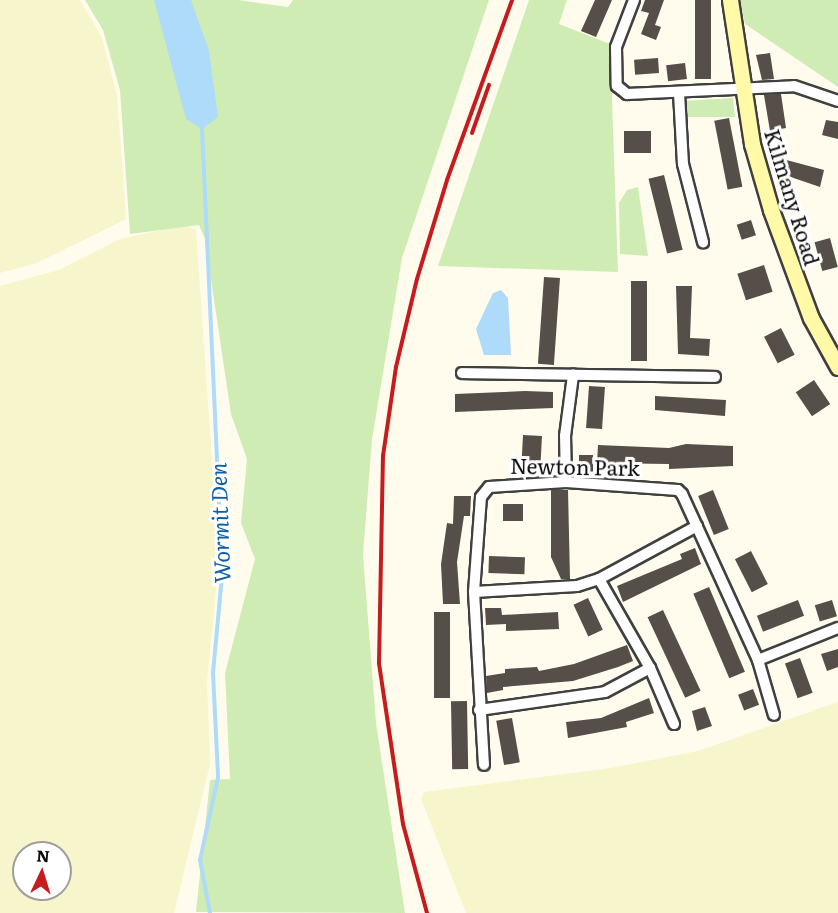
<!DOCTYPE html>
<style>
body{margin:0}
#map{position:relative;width:838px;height:913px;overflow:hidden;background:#fffced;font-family:Literata,serif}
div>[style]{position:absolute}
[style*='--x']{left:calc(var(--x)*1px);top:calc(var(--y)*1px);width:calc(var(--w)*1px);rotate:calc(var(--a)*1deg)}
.farmland>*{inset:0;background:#f7f5cb}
.green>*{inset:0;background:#cfecb4}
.water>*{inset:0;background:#aedbfa}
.stream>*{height:4px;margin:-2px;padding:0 2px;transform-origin:2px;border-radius:2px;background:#aedbfa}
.building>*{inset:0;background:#564e49;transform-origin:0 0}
.roads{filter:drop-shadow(2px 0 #404040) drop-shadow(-2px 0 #404040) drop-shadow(0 2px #404040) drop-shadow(0 -2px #404040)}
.minor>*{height:10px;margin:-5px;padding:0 5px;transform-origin:5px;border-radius:5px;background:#fff}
.secondary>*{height:15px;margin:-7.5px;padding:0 7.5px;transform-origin:7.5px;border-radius:7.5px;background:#fff9a8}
.rail>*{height:4px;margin:-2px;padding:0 2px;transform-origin:2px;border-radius:2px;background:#c51d1f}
span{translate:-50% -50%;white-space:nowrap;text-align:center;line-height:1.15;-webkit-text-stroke:6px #fff;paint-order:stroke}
.street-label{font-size:21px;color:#0d0d0d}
.water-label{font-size:22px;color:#0f5ea6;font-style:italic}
.north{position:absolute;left:12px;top:841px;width:60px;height:60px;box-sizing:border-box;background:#fff;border:2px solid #9e9e9e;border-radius:50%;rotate:4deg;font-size:16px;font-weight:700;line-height:24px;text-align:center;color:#0d0d0d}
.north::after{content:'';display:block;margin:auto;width:21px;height:27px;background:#c51d1f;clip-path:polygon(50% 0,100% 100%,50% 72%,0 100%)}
</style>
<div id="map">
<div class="farmland">
<div style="clip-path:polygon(0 0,80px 0,102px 38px,117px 95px,126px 219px,37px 263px,0 273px)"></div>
<div style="clip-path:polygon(evenodd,185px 225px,196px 230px,219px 560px,207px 681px,210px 764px,174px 913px,0 913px,0 286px,59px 270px,120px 239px,185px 225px,24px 853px,60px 853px,60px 889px,24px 889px,24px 853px)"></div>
<div style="clip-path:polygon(838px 702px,838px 913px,466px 913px,421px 799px,424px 792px,611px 768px,698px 751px)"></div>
</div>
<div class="green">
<div style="clip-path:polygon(85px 0,238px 0,288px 7px,293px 0,489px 0,402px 258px,372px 439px,363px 555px,376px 723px,405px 913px,196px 912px,210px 780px,230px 779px,225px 673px,255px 559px,241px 523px,247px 459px,231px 414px,205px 239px,199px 225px,130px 234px,120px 90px,103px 30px)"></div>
<div style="clip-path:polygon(529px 0,567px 0,559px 24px,610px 44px,618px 272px,438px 266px)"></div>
<div style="clip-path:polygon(740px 0,838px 0,838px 87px,745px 24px)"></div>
<div style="clip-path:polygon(733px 98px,735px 117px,684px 117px,683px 101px)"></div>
<div style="clip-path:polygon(638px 187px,648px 256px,620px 254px,619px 203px,627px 190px)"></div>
</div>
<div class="water">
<div style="clip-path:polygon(154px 0,191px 0,209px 51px,218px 117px,202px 129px,186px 119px)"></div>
<div style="clip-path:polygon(501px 290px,508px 298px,511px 355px,484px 355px,476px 329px,493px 293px)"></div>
</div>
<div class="stream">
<div style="--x:202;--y:129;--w:447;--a:87.4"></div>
<div style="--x:222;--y:576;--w:97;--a:95.3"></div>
<div style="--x:213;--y:673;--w:104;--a:87.2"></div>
<div style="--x:218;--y:777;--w:85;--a:102.2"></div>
<div style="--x:200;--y:860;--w:54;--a:79.3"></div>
</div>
<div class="building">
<div style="clip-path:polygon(595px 0,612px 0,596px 37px,581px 31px)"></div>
<div style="clip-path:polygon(645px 0,664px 0,655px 25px,661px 27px,656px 40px,641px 34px,649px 13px,641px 11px)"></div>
<div style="left:695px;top:0;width:16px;height:79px"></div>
<div style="clip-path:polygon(770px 53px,774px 79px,762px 80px,756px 55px)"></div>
<div style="left:658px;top:58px;width:15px;height:24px;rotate:86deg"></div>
<div style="left:685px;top:63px;width:16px;height:19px;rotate:83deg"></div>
<div style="clip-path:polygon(776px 94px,781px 94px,786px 128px,770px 131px,764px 95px)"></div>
<div style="left:729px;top:118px;width:70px;height:15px;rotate:79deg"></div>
<div style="clip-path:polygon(826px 120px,838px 122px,838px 139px,822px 135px)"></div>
<div style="left:624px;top:131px;width:27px;height:22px"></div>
<div style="clip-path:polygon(779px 158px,824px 170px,820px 187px,776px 172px)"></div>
<div style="left:664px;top:175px;width:77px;height:16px;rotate:76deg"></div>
<div style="left:751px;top:220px;width:16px;height:15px;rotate:72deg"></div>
<div style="left:830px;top:238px;width:30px;height:16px;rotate:75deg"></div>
<div style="left:764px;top:265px;width:28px;height:28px;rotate:72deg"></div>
<div style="left:544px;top:277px;width:16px;height:87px;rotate:4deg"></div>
<div style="left:631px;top:281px;width:16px;height:80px"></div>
<div style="clip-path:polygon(676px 286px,692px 286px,690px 338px,710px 339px,709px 356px,678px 354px)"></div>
<div style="left:781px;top:328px;width:30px;height:19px;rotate:63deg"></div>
<div style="left:814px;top:380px;width:29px;height:22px;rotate:56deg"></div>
<div style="left:589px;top:386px;width:16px;height:42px;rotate:4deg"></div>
<div style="clip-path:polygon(525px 391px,553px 392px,553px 408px,455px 412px,455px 394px)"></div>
<div style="clip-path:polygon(655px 396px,726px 400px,725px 416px,655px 410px)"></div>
<div style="left:523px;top:435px;width:19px;height:35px;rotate:3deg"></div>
<div style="clip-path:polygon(686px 444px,733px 446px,733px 466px,669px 469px,669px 464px,597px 463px,598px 445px,669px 448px)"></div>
<div style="left:579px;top:455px;width:14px;height:17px"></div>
<div style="clip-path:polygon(551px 490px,568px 490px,570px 579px,561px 579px,551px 557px)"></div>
<div style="left:713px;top:490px;width:42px;height:16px;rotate:68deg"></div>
<div style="clip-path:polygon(454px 496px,471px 496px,470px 516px,464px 516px,457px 562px,460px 604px,443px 604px,441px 564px,447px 523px,453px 524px)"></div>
<div style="left:503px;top:504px;width:20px;height:17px"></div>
<div style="clip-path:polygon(695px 548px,701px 564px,623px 602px,617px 586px,682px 559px,680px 554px)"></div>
<div style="left:751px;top:551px;width:37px;height:18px;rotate:63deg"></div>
<div style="left:489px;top:556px;width:36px;height:17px;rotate:2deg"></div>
<div style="left:709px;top:587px;width:92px;height:17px;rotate:67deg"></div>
<div style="left:588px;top:598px;width:35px;height:16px;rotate:65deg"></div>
<div style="left:798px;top:600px;width:17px;height:44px;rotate:69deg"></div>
<div style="left:832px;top:600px;width:17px;height:18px;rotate:73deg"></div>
<div style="clip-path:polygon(485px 608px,501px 608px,502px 615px,558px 612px,559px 629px,506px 631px,506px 624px,486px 625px)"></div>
<div style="left:663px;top:610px;width:89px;height:17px;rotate:65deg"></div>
<div style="left:434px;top:612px;width:16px;height:86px"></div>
<div style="clip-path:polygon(627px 645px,633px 661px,618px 667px,573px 681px,503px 687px,503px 690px,487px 693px,486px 676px,505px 673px,505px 669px,537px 667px,539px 671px,574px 664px)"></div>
<div style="clip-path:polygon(838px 649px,838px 667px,827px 671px,821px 654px)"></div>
<div style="left:800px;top:658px;width:37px;height:16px;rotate:70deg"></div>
<div style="left:753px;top:689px;width:17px;height:16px;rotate:69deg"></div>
<div style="clip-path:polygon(649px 698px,654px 713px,626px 722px,627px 727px,568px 738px,566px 722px,601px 718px)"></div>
<div style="left:467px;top:701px;width:68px;height:16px;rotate:89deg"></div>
<div style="clip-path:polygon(705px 707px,712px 726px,697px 731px,692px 711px)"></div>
<div style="left:512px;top:718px;width:45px;height:16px;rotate:80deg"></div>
</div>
<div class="roads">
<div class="minor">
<div style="--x:634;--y:0;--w:50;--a:111"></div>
<div style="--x:616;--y:47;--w:39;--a:89"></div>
<div style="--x:617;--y:86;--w:13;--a:39"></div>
<div style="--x:627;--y:94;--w:167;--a:-2.7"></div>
<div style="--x:794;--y:86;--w:46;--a:18.8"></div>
<div style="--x:679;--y:93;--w:71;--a:86.8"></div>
<div style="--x:683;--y:164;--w:81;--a:75.6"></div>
<div style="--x:462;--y:373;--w:253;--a:0.9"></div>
<div style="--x:566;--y:482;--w:46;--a:-91.2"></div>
<div style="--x:565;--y:436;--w:62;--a:-82.5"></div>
<div style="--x:697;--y:526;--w:111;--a:151.6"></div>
<div style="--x:599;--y:579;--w:23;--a:162"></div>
<div style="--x:577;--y:586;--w:103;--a:176.7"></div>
<div style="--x:474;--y:592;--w:95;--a:-85.8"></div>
<div style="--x:481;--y:497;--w:13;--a:-51"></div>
<div style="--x:489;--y:487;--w:77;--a:-3.7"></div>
<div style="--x:566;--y:482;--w:112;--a:4.1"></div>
<div style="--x:678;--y:490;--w:6;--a:45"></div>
<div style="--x:682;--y:494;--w:183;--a:65.4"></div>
<div style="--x:758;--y:660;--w:57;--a:73.8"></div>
<div style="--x:599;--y:579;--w:103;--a:60.2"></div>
<div style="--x:650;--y:668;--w:61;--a:66.8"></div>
<div style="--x:474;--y:592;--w:173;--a:86.7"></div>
<div style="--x:758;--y:660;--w:86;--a:-21.8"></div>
<div style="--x:479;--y:710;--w:127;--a:-8.1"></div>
<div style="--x:605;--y:692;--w:51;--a:-28.1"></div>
</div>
<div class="secondary">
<div style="--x:730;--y:0;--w:146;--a:81.3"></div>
<div style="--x:752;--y:144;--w:69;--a:73.9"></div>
<div style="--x:771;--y:210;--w:115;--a:69.7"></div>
<div style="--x:811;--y:318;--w:56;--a:61.1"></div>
</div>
</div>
<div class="rail">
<div style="--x:472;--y:133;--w:51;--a:-70.5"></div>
<div style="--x:427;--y:913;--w:92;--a:-105.1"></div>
<div style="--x:403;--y:824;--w:163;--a:-98.5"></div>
<div style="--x:379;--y:663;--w:207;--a:-88.9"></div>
<div style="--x:383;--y:456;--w:90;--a:-81.7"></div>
<div style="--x:396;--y:367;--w:90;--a:-76.6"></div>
<div style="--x:417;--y:279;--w:103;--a:-73.1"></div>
<div style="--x:447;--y:180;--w:191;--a:-70.1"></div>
</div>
<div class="street-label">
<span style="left:793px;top:197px;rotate:73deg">Kilmany Road</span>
<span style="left:575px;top:466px;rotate:1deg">Newton Park</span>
</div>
<div class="water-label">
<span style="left:219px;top:523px;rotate:-92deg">Wormit Den</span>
</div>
<div class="north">N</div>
</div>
